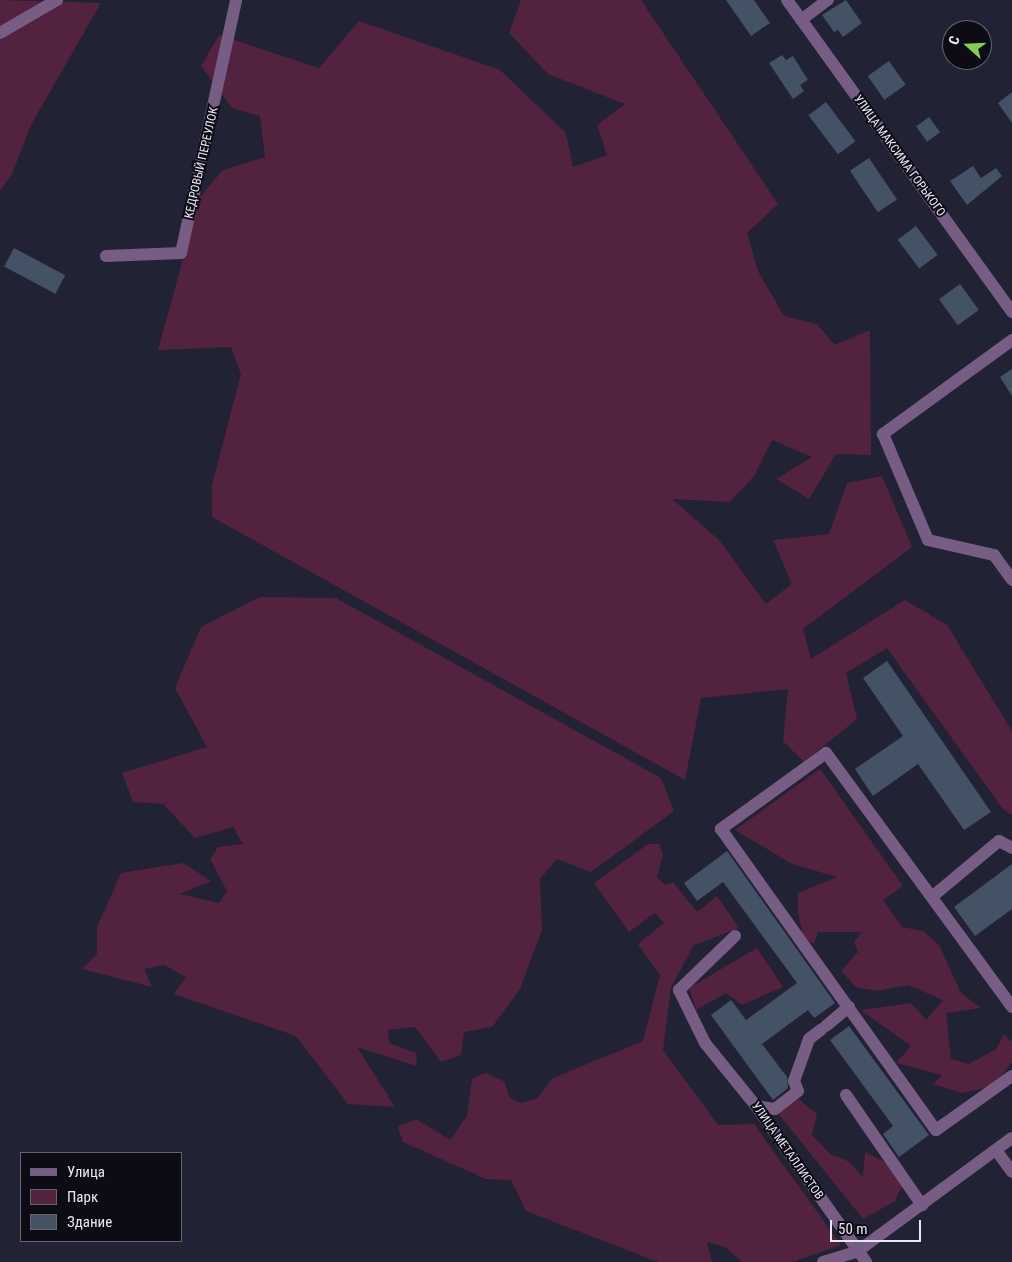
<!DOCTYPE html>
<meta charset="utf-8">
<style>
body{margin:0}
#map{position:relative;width:1012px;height:1262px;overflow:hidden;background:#222235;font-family:"Roboto Condensed",sans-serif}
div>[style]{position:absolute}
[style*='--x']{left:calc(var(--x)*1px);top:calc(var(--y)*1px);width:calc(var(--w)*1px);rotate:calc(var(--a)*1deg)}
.green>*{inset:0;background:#52223f}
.building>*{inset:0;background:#435264;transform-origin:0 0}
.minor>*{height:12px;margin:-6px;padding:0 6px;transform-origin:6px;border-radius:6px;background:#775c83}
span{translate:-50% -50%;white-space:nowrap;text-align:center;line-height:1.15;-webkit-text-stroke:4px #0d0c15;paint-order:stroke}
.street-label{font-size:12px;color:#e8e8f5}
.legend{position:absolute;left:20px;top:1152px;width:162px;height:90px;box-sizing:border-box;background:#0d0c15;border:1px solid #65646f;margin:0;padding:6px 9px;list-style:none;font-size:15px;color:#e8e8f5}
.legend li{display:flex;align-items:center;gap:10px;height:25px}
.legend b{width:25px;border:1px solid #65646f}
.north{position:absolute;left:942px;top:20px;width:50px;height:50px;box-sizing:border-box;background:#0d0c15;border:1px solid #65646f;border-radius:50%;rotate:290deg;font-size:14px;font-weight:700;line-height:20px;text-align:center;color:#e8e8f5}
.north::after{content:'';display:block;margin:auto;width:18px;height:22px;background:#86cf4c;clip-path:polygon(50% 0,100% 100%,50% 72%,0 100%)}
.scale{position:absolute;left:830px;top:1220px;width:91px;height:22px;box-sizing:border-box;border:2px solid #e8e8f5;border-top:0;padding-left:6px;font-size:15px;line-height:18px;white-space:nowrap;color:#e8e8f5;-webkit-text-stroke:4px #0d0c15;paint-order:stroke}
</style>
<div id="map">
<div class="green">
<div style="clip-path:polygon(0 0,101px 3px,31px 125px,12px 174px,0 191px)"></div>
<div style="clip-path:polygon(521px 0,641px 0,778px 204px,747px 233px,758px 271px,784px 316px,817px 324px,835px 345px,870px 330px,871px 455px,836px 454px,809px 499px,776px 479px,812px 457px,772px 440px,754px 476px,730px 502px,672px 499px,719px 540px,766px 604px,792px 584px,773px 540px,829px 534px,847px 483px,882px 476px,912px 547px,803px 629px,811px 659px,905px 600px,947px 625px,1012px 731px,1012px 815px,1002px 808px,887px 648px,846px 673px,857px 719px,804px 762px,783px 741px,788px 689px,701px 698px,685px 780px,212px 517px,212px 485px,241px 374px,231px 347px,158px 350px,200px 197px,223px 170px,265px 157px,260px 116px,232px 108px,201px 66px,219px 35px,319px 68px,359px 21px,500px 70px,566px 133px,573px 167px,607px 155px,597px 125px,625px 104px,548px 74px,509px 33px)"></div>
<div style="clip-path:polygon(260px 597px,336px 598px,661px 778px,674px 811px,591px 872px,557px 859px,540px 879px,542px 930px,520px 989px,492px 1027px,464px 1032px,461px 1055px,441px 1062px,415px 1027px,388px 1030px,389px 1043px,416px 1053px,417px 1066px,357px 1047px,395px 1107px,348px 1104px,296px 1036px,174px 994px,186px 977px,164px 965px,144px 969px,152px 987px,82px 969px,97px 954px,97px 927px,121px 873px,183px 863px,211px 881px,180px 894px,219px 903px,227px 891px,210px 859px,218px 847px,243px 844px,233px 827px,195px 838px,163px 804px,133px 802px,122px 773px,207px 747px,175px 688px,201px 627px)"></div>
<div style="clip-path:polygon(820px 769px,903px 886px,883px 900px,902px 927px,923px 931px,939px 945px,961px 993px,981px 1008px,946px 1013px,951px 1059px,969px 1064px,996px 1049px,1004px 1034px,1012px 1042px,1012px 1062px,994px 1086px,962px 1093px,933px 1084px,942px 1075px,896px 1063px,911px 1046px,861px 1010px,911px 1003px,926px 1020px,943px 1000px,908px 985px,877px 991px,856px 987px,841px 971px,858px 952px,854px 942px,862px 932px,818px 932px,814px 944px,804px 939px,798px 913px,798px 893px,837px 877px,792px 864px,735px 830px)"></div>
<div style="clip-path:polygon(648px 844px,659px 844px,663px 854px,657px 877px,665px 885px,673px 882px,697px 912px,717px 896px,739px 928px,694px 945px,671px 987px,663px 1050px,718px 1125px,754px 1124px,841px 1245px,793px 1262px,742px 1262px,725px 1247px,707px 1242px,712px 1262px,658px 1262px,526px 1211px,511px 1180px,486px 1179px,403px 1142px,398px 1127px,416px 1119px,450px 1140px,467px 1116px,472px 1079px,479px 1075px,486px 1073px,505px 1082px,509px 1097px,521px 1103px,537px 1098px,553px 1078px,643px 1041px,660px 975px,638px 944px,664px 923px,655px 913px,629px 932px,594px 883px)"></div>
<div style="clip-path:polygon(757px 948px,783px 987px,742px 1005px,726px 993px,696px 1010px,689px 988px)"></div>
<div style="clip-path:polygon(795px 1096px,817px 1114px,812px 1135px,830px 1154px,850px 1162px,863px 1178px,865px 1152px,889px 1164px,902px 1186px,895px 1201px,863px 1219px,777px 1112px)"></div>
</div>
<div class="building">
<div style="clip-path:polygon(726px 0,754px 0,770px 23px,751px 36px)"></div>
<div style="clip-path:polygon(846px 0,862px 23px,843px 37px,838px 30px,834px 32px,822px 15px)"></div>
<div style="clip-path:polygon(782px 55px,786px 60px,793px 56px,808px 80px,800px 85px,804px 91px,793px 99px,769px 63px)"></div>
<div style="left:889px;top:61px;width:29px;height:26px;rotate:55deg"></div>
<div style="clip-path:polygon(1012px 92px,1012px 123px,998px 103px)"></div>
<div style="left:826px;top:102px;width:49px;height:22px;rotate:53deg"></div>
<div style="left:929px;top:117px;width:19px;height:16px;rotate:54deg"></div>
<div style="left:869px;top:158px;width:50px;height:23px;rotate:56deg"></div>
<div style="clip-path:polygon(973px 166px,981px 178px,996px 168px,1002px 176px,967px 205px,950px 181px)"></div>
<div style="left:916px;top:226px;width:36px;height:23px;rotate:53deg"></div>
<div style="left:14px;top:248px;width:58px;height:21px;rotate:28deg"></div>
<div style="left:960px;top:284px;width:32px;height:26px;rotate:54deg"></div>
<div style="clip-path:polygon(1012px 369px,1012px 396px,1000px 377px)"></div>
<div style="clip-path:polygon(887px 661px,991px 812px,964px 830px,918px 764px,873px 796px,855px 769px,903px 736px,863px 678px)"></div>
<div style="clip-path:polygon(727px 851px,835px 1003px,814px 1018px,808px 1010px,762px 1044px,787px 1077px,788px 1088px,773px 1100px,711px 1015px,731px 1000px,746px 1020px,797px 983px,723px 882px,697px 901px,684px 883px)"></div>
<div style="clip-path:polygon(1012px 864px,1012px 909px,975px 936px,954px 907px)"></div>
<div style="clip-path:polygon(849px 1026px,929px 1135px,899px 1157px,883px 1134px,893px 1126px,830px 1040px)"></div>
</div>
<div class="minor">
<div style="--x:787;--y:0;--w:385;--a:54.2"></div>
<div style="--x:801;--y:20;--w:34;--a:-37"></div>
<div style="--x:0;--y:33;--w:66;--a:-30.1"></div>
<div style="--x:106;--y:256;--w:75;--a:-2.3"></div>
<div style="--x:181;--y:253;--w:259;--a:-77.7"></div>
<div style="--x:1012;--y:340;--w:160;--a:143.9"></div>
<div style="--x:883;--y:434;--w:115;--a:67"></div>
<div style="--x:928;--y:540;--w:68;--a:12.8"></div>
<div style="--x:994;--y:555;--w:31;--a:54"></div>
<div style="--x:933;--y:896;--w:86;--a:-39.8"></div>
<div style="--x:999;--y:841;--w:15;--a:28"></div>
<div style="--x:735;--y:936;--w:78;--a:136"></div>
<div style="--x:679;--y:990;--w:59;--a:63.9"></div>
<div style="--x:705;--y:1043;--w:81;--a:51"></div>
<div style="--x:756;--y:1106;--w:191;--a:54.8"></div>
<div style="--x:1012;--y:1007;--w:315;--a:-126.2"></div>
<div style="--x:826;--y:753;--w:130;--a:144.1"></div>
<div style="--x:721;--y:829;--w:370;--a:54.5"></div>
<div style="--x:936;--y:1130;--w:93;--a:-35.4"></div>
<div style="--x:826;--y:1026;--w:30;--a:-40"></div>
<div style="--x:846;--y:1095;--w:134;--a:55.4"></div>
<div style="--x:756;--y:1106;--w:19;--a:9"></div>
<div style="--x:775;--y:1109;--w:29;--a:-38"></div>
<div style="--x:798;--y:1091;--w:11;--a:-112"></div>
<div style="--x:794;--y:1081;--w:45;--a:-70.3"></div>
<div style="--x:809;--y:1039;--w:16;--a:-38"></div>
<div style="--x:996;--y:1150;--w:27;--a:54"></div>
<div style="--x:823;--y:1262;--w:37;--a:-17"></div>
<div style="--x:858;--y:1251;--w:191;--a:-36.3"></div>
</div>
<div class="street-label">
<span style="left:899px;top:156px;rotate:54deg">УЛИЦА МАКСИМА ГОРЬКОГО</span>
<span style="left:202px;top:163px;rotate:-77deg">КЕДРОВЫЙ ПЕРЕУЛОК</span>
<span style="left:787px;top:1151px;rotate:55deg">УЛИЦА МЕТАЛЛИСТОВ</span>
</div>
<ul class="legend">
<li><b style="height:6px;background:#775c83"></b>Улица</li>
<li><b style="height:14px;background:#52223f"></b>Парк</li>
<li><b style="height:14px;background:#435264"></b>Здание</li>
</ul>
<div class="north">С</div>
<div class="scale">50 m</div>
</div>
